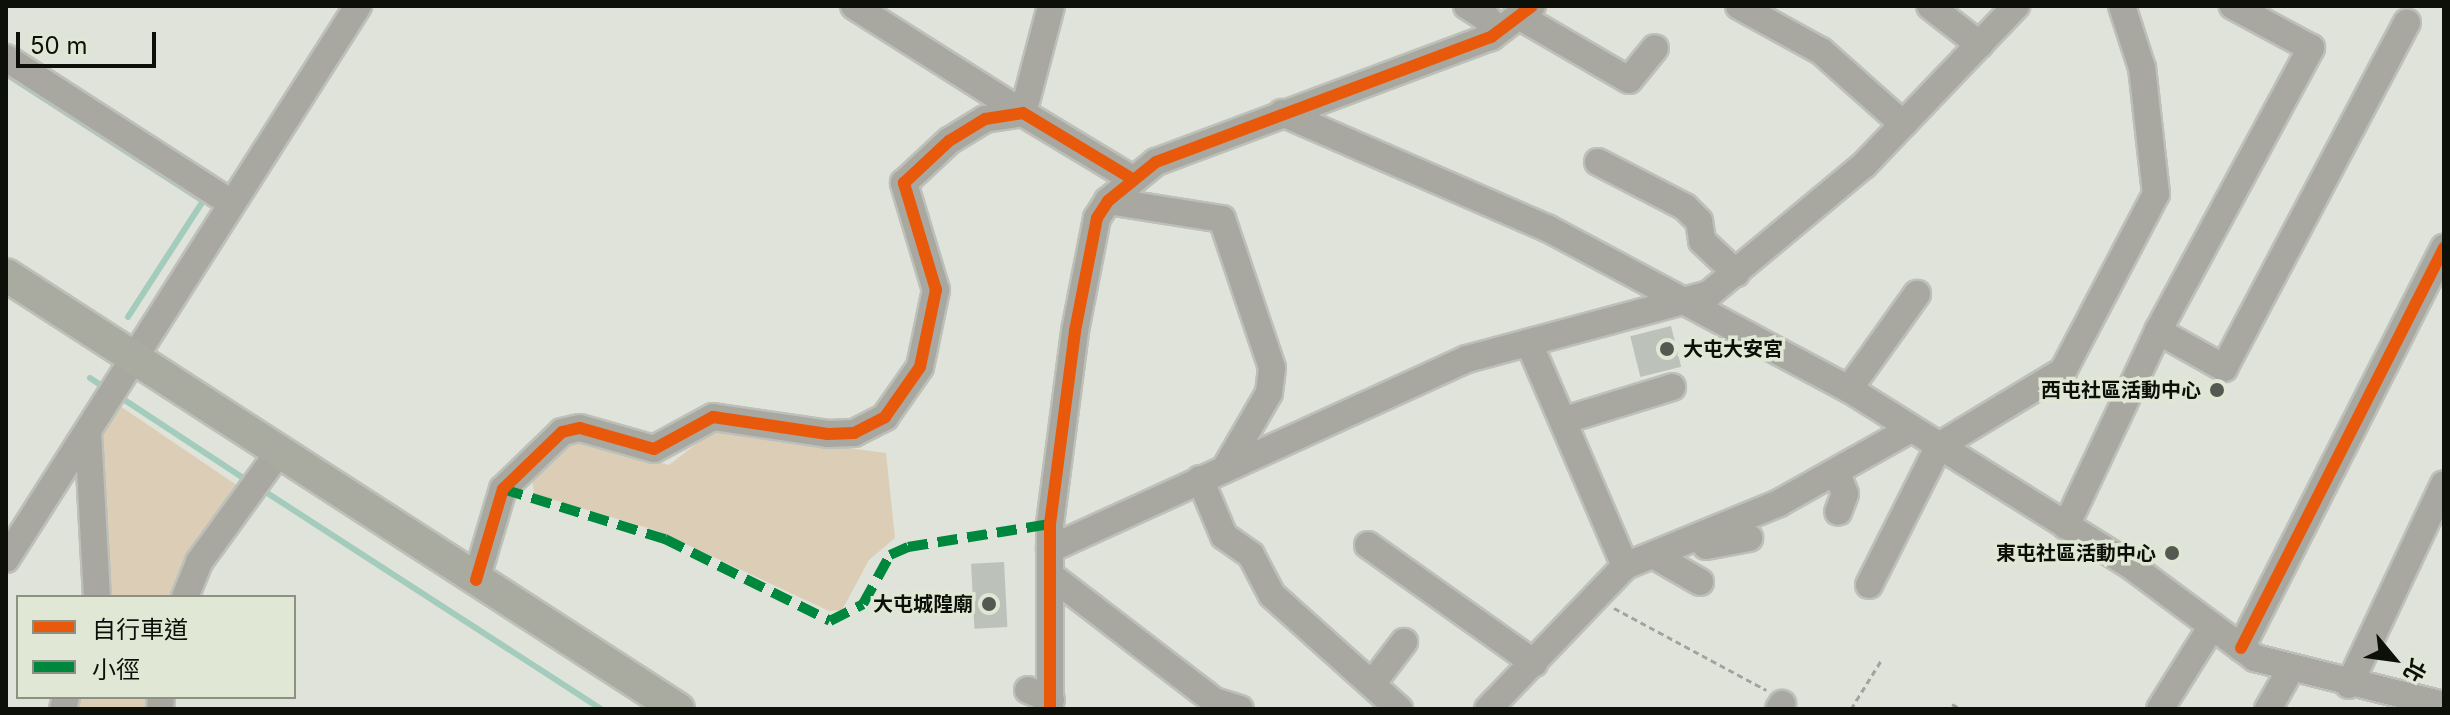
<!DOCTYPE html>
<meta charset="utf-8">
<style>
body{margin:0}
#map{position:relative;width:2450px;height:715px;overflow:hidden;background:#dfe3d9;font-family:Inter,"Noto Sans TC",sans-serif}
div>[style]{position:absolute}
[style*='--x']{left:calc(var(--x)*1px);top:calc(var(--y)*1px);width:calc(var(--w)*1px);rotate:calc(var(--a)*1deg)}
.green>*{inset:0;background:#dcceb6;transform-origin:0 0}
.stream>*{height:6px;margin:-3px;padding:0 3px;transform-origin:3px;border-radius:3px;background:#a3ccbd}
.building>*{inset:0;background:#bcc1ba;transform-origin:0 0}
.path>*{height:3px;margin-top:-1.5px;transform-origin:0;background:repeating-linear-gradient(90deg,#a3a39d 0 6px,transparent 0 10px)}
.roads{filter:drop-shadow(2px 0 #bdc0b9) drop-shadow(-2px 0 #bdc0b9) drop-shadow(0 2px #bdc0b9) drop-shadow(0 -2px #bdc0b9)}
.minor>*{height:26px;margin:-13px;padding:0 13px;transform-origin:13px;border-radius:13px;background:#a8a8a0}
.major>*{height:32px;margin:-16px;padding:0 16px;transform-origin:16px;border-radius:16px;background:#a9aaa0}
.quiet>*{height:10px;margin-top:-5px;transform-origin:0;background:repeating-linear-gradient(90deg,#00873e 0 20px,transparent 0 30px)}
.cycleway>*{height:12px;margin:-6px;padding:0 6px;transform-origin:6px;border-radius:6px;background:#e8590c}
.dots>*{width:22px;height:22px;translate:-50% -50%;box-sizing:border-box;border:4px solid #e0e7d5;border-radius:50%}
span{translate:-50% -50%;white-space:nowrap;text-align:center;line-height:1.15;-webkit-text-stroke:7px #e0e7d5;paint-order:stroke}
.poi-label{font-size:20px;color:#0d0f09;font-weight:700}
.left{translate:0 -50%;text-align:left}
.right{translate:-100% -50%;text-align:right}
.frame{position:absolute;inset:0;border:8px solid #0d0f09;pointer-events:none}
.legend{position:absolute;left:16px;top:595px;width:280px;height:104px;box-sizing:border-box;background:#e0e7d5;border:2px solid #8c9183;margin:0;padding:10px 14px;list-style:none;font-size:24px;color:#0d0f09}
.legend li{display:flex;align-items:center;gap:16px;height:40px}
.legend b{width:40px;border:2px solid #8c9183}
.north{position:absolute;left:2354px;top:619px;width:80px;height:80px;-webkit-text-stroke:6px #e0e7d5;paint-order:stroke;rotate:119deg;font-size:22px;font-weight:700;line-height:32px;text-align:center;color:#0d0f09}
.north::after{content:'';display:block;margin:auto;width:28px;height:36px;background:#0d0f09;clip-path:polygon(50% 0,100% 100%,50% 72%,0 100%)}
.scale{position:absolute;left:16px;top:32px;width:140px;height:36px;box-sizing:border-box;border:4px solid #0d0f09;border-top:0;padding-left:10px;font-size:24px;line-height:28px;white-space:nowrap;color:#0d0f09;-webkit-text-stroke:6px #e0e7d5;paint-order:stroke}
</style>
<div id="map">
<div class="green">
<div style="clip-path:polygon(117px 404px,244px 490px,180px 597px,103px 597px,95px 439px)"></div>
<div style="clip-path:polygon(714px 430px,886px 453px,895px 538px,869px 560px,842px 610px,829px 611px,658px 531px,534px 494px,532px 478px,541px 464px,575px 439px,669px 465px)"></div>
<div style="left:76px;top:697px;width:80px;height:13px"></div>
</div>
<div class="stream">
<div style="--x:6;--y:74;--w:234;--a:32.8"></div>
<div style="--x:203;--y:201;--w:138;--a:122.9"></div>
<div style="--x:90;--y:378;--w:20;--a:33"></div>
<div style="--x:117;--y:395;--w:157;--a:33.3"></div>
<div style="--x:261;--y:489;--w:405;--a:32.9"></div>
</div>
<div class="building">
<div style="left:1671px;top:326px;width:42px;height:42px;rotate:76deg"></div>
<div style="left:1004px;top:562px;width:65px;height:33px;rotate:87deg"></div>
</div>
<div class="path">
<div style="--x:1614;--y:608;--w:173;--a:28.3"></div>
<div style="--x:1952;--y:704;--w:10;--a:29"></div>
<div style="--x:1851;--y:709;--w:59;--a:-58.2"></div>
</div>
<div class="roads">
<div class="minor">
<div style="--x:854;--y:6;--w:200;--a:32.3"></div>
<div style="--x:1023;--y:113;--w:111;--a:-75.3"></div>
<div style="--x:1467;--y:6;--w:25;--a:32"></div>
<div style="--x:1488;--y:19;--w:18;--a:81"></div>
<div style="--x:1739;--y:6;--w:94;--a:28.8"></div>
<div style="--x:1821;--y:51;--w:110;--a:41.7"></div>
<div style="--x:1930;--y:6;--w:63;--a:38"></div>
<div style="--x:1524;--y:19;--w:121;--a:30.2"></div>
<div style="--x:1629;--y:80;--w:41;--a:-50.9"></div>
<div style="--x:6;--y:58;--w:268;--a:32.8"></div>
<div style="--x:1282;--y:113;--w:289;--a:23.5"></div>
<div style="--x:1547;--y:228;--w:342;--a:28.1"></div>
<div style="--x:1849;--y:389;--w:337;--a:32.1"></div>
<div style="--x:2134;--y:568;--w:151;--a:36.6"></div>
<div style="--x:2255;--y:658;--w:195;--a:14"></div>
<div style="--x:1598;--y:162;--w:98;--a:27.3"></div>
<div style="--x:1685;--y:207;--w:20;--a:45"></div>
<div style="--x:1699;--y:221;--w:20;--a:81"></div>
<div style="--x:1702;--y:241;--w:47;--a:43.3"></div>
<div style="--x:1108;--y:201;--w:115;--a:9"></div>
<div style="--x:1222;--y:219;--w:157;--a:71.4"></div>
<div style="--x:1272;--y:368;--w:25;--a:97"></div>
<div style="--x:1269;--y:393;--w:88;--a:120.1"></div>
<div style="--x:2158;--y:331;--w:76;--a:29.3"></div>
<div style="--x:2224;--y:368;--w:391;--a:-62.1"></div>
<div style="--x:1529;--y:343;--w:243;--a:66.7"></div>
<div style="--x:1849;--y:389;--w:117;--a:-54.4"></div>
<div style="--x:1565;--y:420;--w:112;--a:-17.1"></div>
<div style="--x:88;--y:432;--w:165;--a:86.9"></div>
<div style="--x:1837;--y:473;--w:22;--a:69"></div>
<div style="--x:1845;--y:494;--w:19;--a:111"></div>
<div style="--x:1200;--y:479;--w:62;--a:67.2"></div>
<div style="--x:1224;--y:536;--w:33;--a:35"></div>
<div style="--x:1251;--y:555;--w:45;--a:62.3"></div>
<div style="--x:1272;--y:595;--w:171;--a:41.9"></div>
<div style="--x:2066;--y:526;--w:216;--a:-64.7"></div>
<div style="--x:2158;--y:331;--w:322;--a:-61.6"></div>
<div style="--x:2311;--y:48;--w:89;--a:-151.7"></div>
<div style="--x:1368;--y:545;--w:204;--a:35.4"></div>
<div style="--x:1706;--y:546;--w:44;--a:-10.5"></div>
<div style="--x:1050;--y:549;--w:458;--a:-24.5"></div>
<div style="--x:1467;--y:359;--w:251;--a:-15"></div>
<div style="--x:1709;--y:294;--w:202;--a:-39.8"></div>
<div style="--x:1864;--y:165;--w:220;--a:-46.3"></div>
<div style="--x:1655;--y:556;--w:52;--a:30"></div>
<div style="--x:6;--y:559;--w:656;--a:-57.52"></div>
<div style="--x:1050;--y:575;--w:207;--a:37.5"></div>
<div style="--x:1214;--y:701;--w:27;--a:17"></div>
<div style="--x:476;--y:580;--w:95;--a:-73.5"></div>
<div style="--x:503;--y:489;--w:82;--a:-44"></div>
<div style="--x:562;--y:432;--w:18;--a:-13"></div>
<div style="--x:580;--y:428;--w:77;--a:15.8"></div>
<div style="--x:654;--y:449;--w:67;--a:-28.5"></div>
<div style="--x:713;--y:417;--w:116;--a:8.4"></div>
<div style="--x:828;--y:434;--w:26;--a:-2"></div>
<div style="--x:854;--y:433;--w:35;--a:-27"></div>
<div style="--x:885;--y:417;--w:61;--a:-55"></div>
<div style="--x:920;--y:367;--w:79;--a:-78.3"></div>
<div style="--x:936;--y:290;--w:112;--a:-106.7"></div>
<div style="--x:904;--y:183;--w:62;--a:-43"></div>
<div style="--x:949;--y:141;--w:42;--a:-31.4"></div>
<div style="--x:985;--y:119;--w:38;--a:-9"></div>
<div style="--x:1023;--y:113;--w:124;--a:31.1"></div>
<div style="--x:1869;--y:585;--w:156;--a:-63.3"></div>
<div style="--x:1939;--y:446;--w:145;--a:-31.2"></div>
<div style="--x:2063;--y:371;--w:200;--a:-62.3"></div>
<div style="--x:2156;--y:194;--w:127;--a:-96.3"></div>
<div style="--x:2142;--y:68;--w:65;--a:-107.9"></div>
<div style="--x:185;--y:597;--w:38;--a:-68"></div>
<div style="--x:199;--y:562;--w:136;--a:-54"></div>
<div style="--x:2241;--y:648;--w:449;--a:-63.1"></div>
<div style="--x:1372;--y:684;--w:53;--a:-52.7"></div>
<div style="--x:2349;--y:685;--w:222;--a:-64.7"></div>
<div style="--x:1028;--y:690;--w:25;--a:23"></div>
<div style="--x:63;--y:709;--w:12;--a:-76"></div>
<div style="--x:160;--y:709;--w:12;--a:-85"></div>
<div style="--x:1050;--y:709;--w:185;--a:-90"></div>
<div style="--x:1050;--y:524;--w:195;--a:-82.6"></div>
<div style="--x:1075;--y:331;--w:115;--a:-79"></div>
<div style="--x:1097;--y:218;--w:20;--a:-57"></div>
<div style="--x:1108;--y:201;--w:62;--a:-39.1"></div>
<div style="--x:1156;--y:162;--w:358;--a:-20.5"></div>
<div style="--x:1491;--y:37;--w:51;--a:-37.1"></div>
<div style="--x:1488;--y:709;--w:198;--a:-46.2"></div>
<div style="--x:1625;--y:566;--w:166;--a:-22.2"></div>
<div style="--x:1779;--y:503;--w:151;--a:-29.3"></div>
<div style="--x:1779;--y:709;--w:6;--a:-59"></div>
<div style="--x:2160;--y:709;--w:98;--a:-57.9"></div>
<div style="--x:2268;--y:709;--w:46;--a:-60.1"></div>
</div>
<div class="major">
<div style="--x:6;--y:275;--w:800;--a:32.86"></div>
</div>
</div>
<div class="quiet">
<div style="--x:503;--y:489;--w:170;--a:17.2"></div>
<div style="--x:665;--y:539;--w:184;--a:26.4"></div>
<div style="--x:830;--y:621;--w:37;--a:-27"></div>
<div style="--x:863;--y:604;--w:56;--a:-61.1"></div>
<div style="--x:890;--y:555;--w:20;--a:-24"></div>
<div style="--x:908;--y:547;--w:144;--a:-9.2"></div>
</div>
<div class="cycleway">
<div style="--x:476;--y:580;--w:95;--a:-73.5"></div>
<div style="--x:503;--y:489;--w:82;--a:-44"></div>
<div style="--x:562;--y:432;--w:18;--a:-13"></div>
<div style="--x:580;--y:428;--w:77;--a:15.8"></div>
<div style="--x:654;--y:449;--w:67;--a:-28.5"></div>
<div style="--x:713;--y:417;--w:116;--a:8.4"></div>
<div style="--x:828;--y:434;--w:26;--a:-2"></div>
<div style="--x:854;--y:433;--w:35;--a:-27"></div>
<div style="--x:885;--y:417;--w:61;--a:-55"></div>
<div style="--x:920;--y:367;--w:79;--a:-78.3"></div>
<div style="--x:936;--y:290;--w:112;--a:-106.7"></div>
<div style="--x:904;--y:183;--w:62;--a:-43"></div>
<div style="--x:949;--y:141;--w:42;--a:-31.4"></div>
<div style="--x:985;--y:119;--w:38;--a:-9"></div>
<div style="--x:1023;--y:113;--w:124;--a:31.1"></div>
<div style="--x:2241;--y:648;--w:449;--a:-63.1"></div>
<div style="--x:1050;--y:709;--w:185;--a:-90"></div>
<div style="--x:1050;--y:524;--w:195;--a:-82.6"></div>
<div style="--x:1075;--y:331;--w:115;--a:-79"></div>
<div style="--x:1097;--y:218;--w:20;--a:-57"></div>
<div style="--x:1108;--y:201;--w:62;--a:-39.1"></div>
<div style="--x:1156;--y:162;--w:358;--a:-20.5"></div>
<div style="--x:1491;--y:37;--w:51;--a:-37.1"></div>
</div>
<div class="dots">
<div style="left:1667px;top:349px;background:#565952"></div>
<div style="left:2217px;top:390px;background:#565952"></div>
<div style="left:2172px;top:553px;background:#565952"></div>
<div style="left:989px;top:604px;background:#565952"></div>
</div>
<div class="poi-label">
<span class="left" style="left:1683px;top:349px">大屯大安宮</span>
<span class="right" style="left:2201px;top:390px">西屯社區活動中心</span>
<span class="right" style="left:2156px;top:553px">東屯社區活動中心</span>
<span class="right" style="left:973px;top:604px">大屯城隍廟</span>
</div>
<div class="frame"></div>
<ul class="legend">
<li><b style="height:10px;background:#e8590c"></b>自行車道</li>
<li><b style="height:10px;background:#00873e"></b>小徑</li>
</ul>
<div class="north">北</div>
<div class="scale">50 m</div>
</div>
